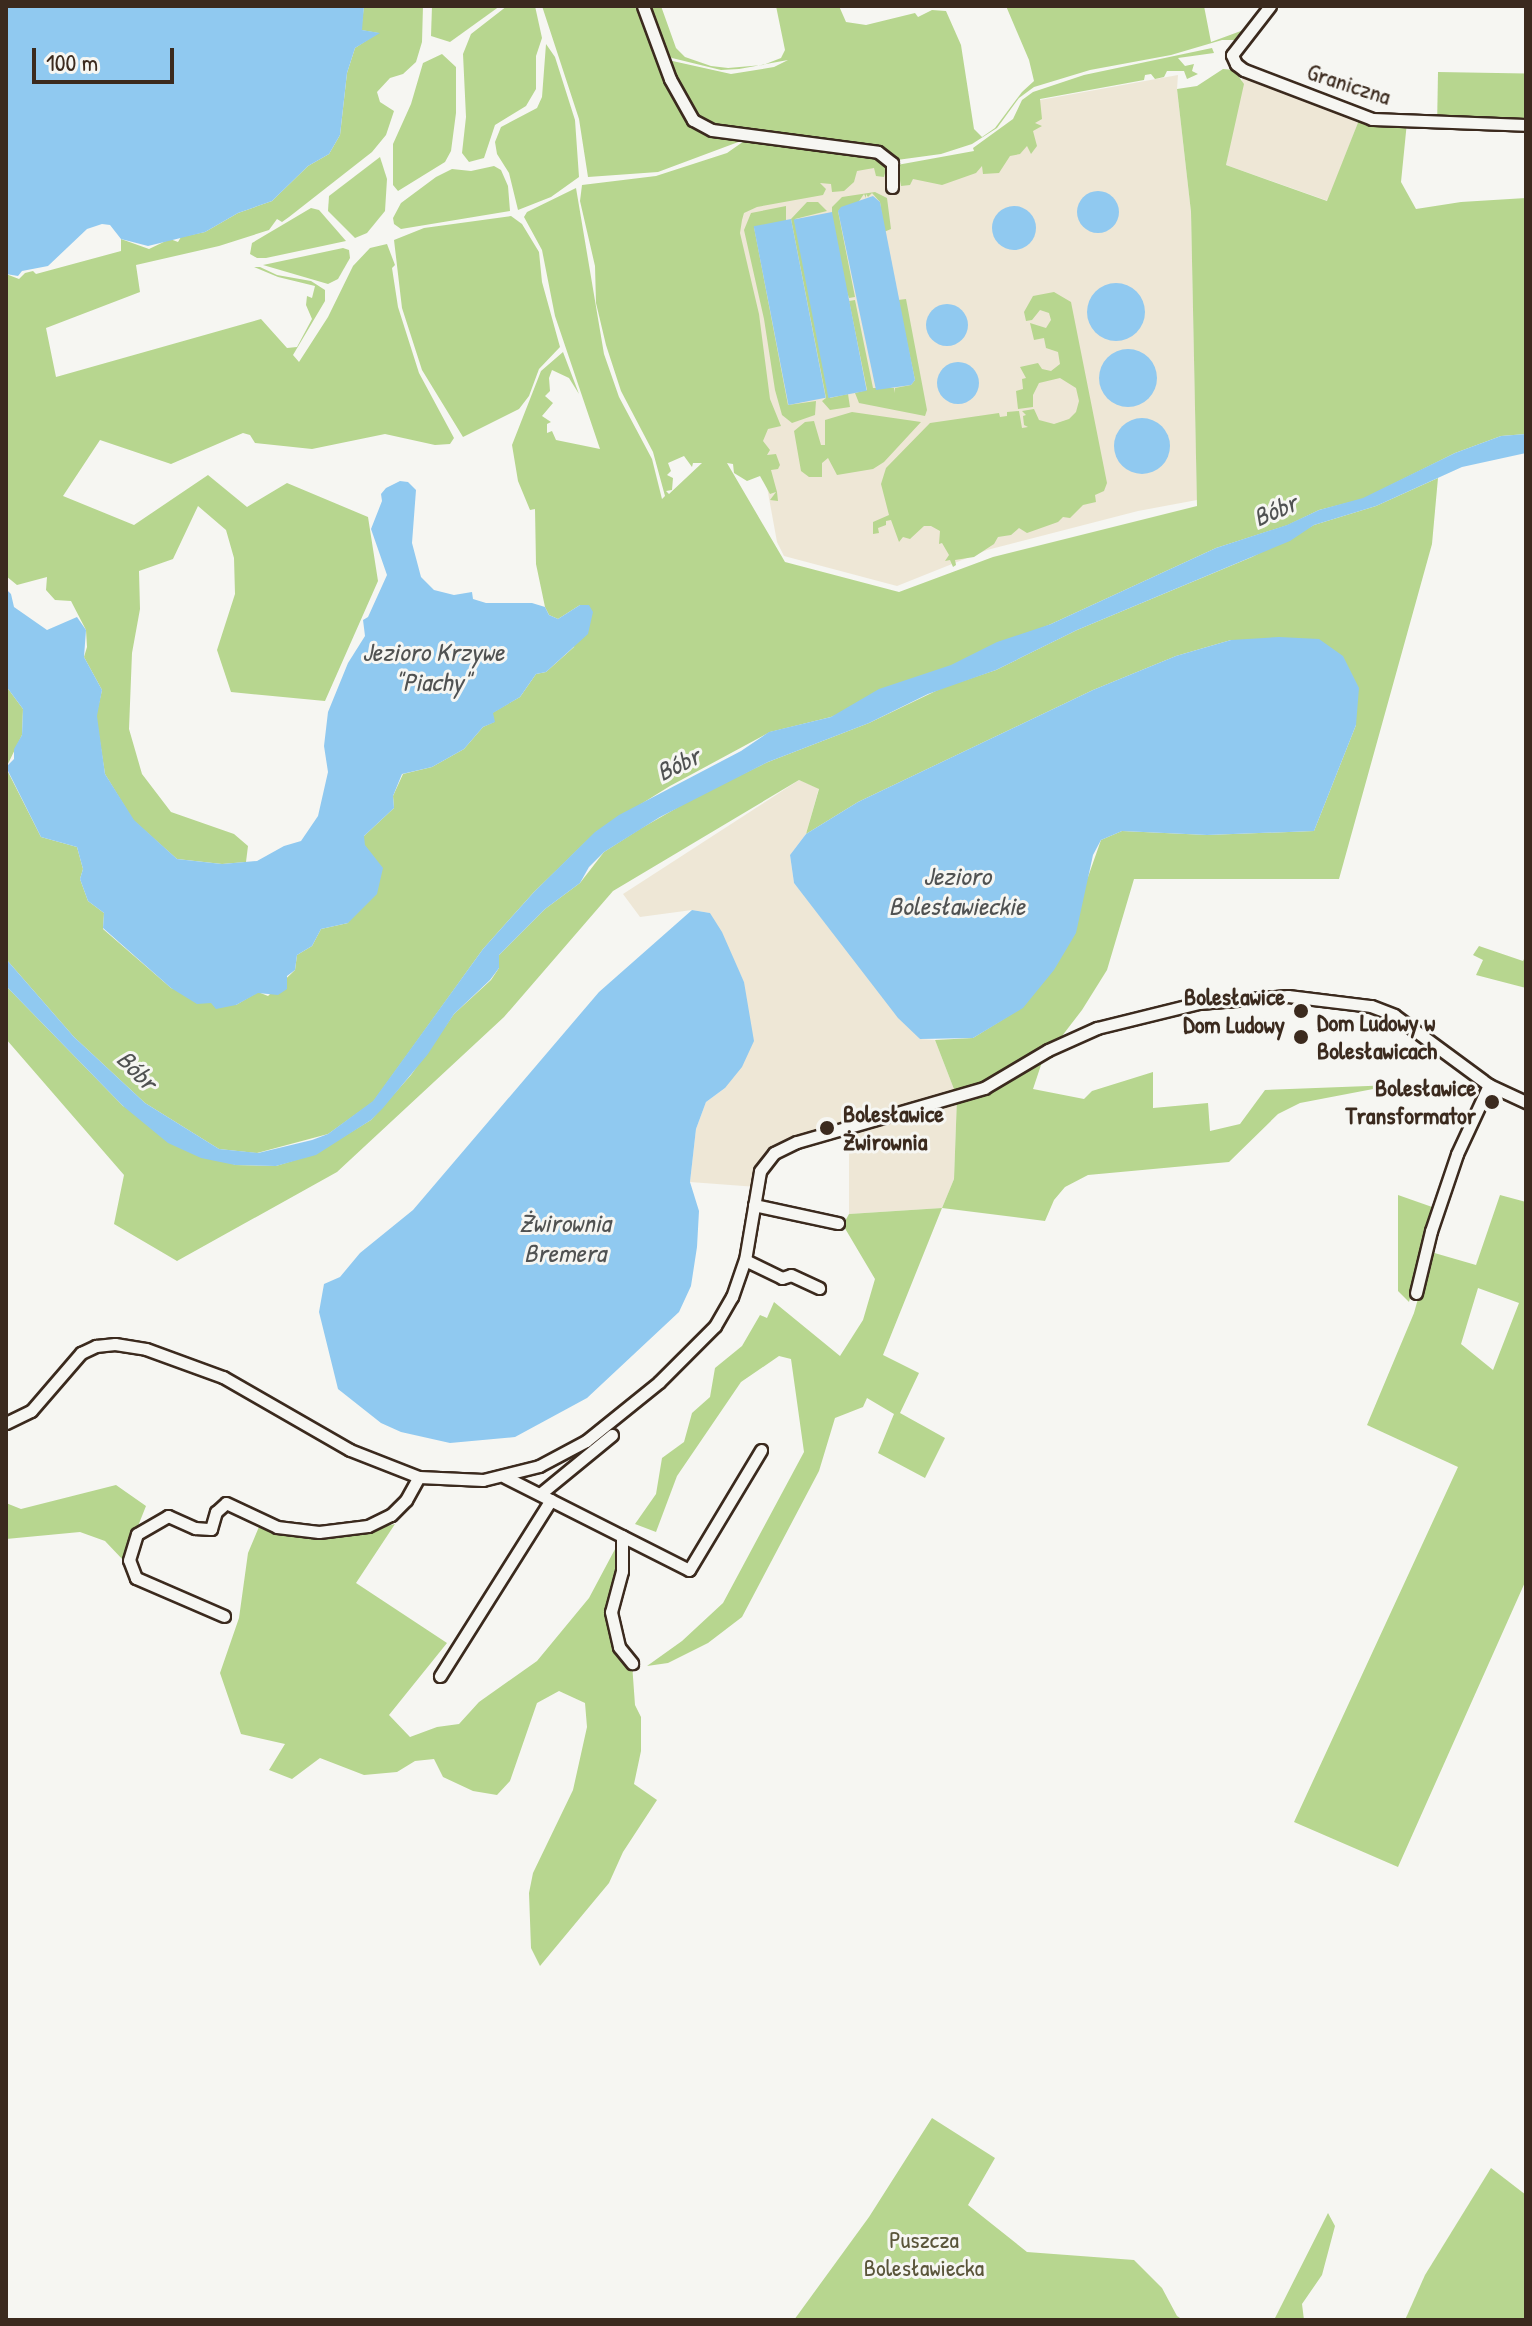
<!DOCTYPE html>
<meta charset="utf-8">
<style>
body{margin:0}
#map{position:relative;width:1532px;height:2326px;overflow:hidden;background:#f6f6f2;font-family:"Patrick Hand",sans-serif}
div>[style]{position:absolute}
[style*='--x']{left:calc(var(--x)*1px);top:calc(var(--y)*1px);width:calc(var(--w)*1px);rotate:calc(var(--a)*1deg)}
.built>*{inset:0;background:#eee7d6}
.green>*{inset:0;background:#b7d68f;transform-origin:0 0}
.water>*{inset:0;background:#90c9f0;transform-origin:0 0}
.round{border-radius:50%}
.roads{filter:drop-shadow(2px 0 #3b2a1e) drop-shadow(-2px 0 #3b2a1e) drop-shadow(0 2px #3b2a1e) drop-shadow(0 -2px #3b2a1e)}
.minor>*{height:11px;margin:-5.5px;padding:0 5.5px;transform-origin:5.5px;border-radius:5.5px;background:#f6f6f2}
.dots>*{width:22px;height:22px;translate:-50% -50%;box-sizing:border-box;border:4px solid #f6f6f2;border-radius:50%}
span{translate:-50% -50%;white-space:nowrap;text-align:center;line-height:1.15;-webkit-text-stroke:6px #f6f6f2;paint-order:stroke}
.street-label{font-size:24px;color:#3b2a1e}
.poi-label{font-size:24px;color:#3b2a1e;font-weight:700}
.right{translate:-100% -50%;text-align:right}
.left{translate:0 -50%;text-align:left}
.park-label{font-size:24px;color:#5a553a}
.water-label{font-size:26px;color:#505252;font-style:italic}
.frame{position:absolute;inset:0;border:8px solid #3b2a1e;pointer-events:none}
.scale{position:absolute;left:32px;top:48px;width:142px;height:36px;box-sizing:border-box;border:4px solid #3b2a1e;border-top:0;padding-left:10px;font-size:24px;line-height:28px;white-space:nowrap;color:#3b2a1e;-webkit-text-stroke:6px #f6f6f2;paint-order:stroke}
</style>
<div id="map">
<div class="built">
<div style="clip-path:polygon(1244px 70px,1361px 115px,1328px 201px,1226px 165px)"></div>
<div style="clip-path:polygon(1178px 75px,1177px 89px,1191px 212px,1197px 500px,1138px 511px,987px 550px,897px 586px,784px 556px,777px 542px,714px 196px,830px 176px,827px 154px,876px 163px,890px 174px,970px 161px,1040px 100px)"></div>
<div style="clip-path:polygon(799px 780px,819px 788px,806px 834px,790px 855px,794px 883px,920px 1039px,935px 1040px,957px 1097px,954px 1179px,942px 1208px,849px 1214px,849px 1130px,774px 1153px,757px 1187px,690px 1182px,696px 1129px,706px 1102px,725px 1088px,744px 982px,710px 913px,692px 910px,640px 917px,623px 894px)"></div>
</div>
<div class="green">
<div style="clip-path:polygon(364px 6px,423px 6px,422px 42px,416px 62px,403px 74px,390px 78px,377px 92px,380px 102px,394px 111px,386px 135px,372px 152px,289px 217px,282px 222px,277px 219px,269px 230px,219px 246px,136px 265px,140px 292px,46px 328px,56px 377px,261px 319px,287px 348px,297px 347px,312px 319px,306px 305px,307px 296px,312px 298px,315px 286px,278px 277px,254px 267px,260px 267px,277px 275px,311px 281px,325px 290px,325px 301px,293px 355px,299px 362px,328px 317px,353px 266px,370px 248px,387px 244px,395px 265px,392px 268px,398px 307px,419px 373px,454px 438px,450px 444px,435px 445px,385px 434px,312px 449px,255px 443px,250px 435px,243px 433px,171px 464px,100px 440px,63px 496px,134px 525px,208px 475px,247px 507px,287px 483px,368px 517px,378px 581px,325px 701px,231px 692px,217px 650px,235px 594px,234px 558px,226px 530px,198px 506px,173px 559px,139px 571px,140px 609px,132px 653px,129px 729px,142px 774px,171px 812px,234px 834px,248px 846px,246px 862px,222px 864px,177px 859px,133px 820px,105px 774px,96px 716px,102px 690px,84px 657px,87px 647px,86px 630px,71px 601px,55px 600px,46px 590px,47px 577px,17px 585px,6px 576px,6px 274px,19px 279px,25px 273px,33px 271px,36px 274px,121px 251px,121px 239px,149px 249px,170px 239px,178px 242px,181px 237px,205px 232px,238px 213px,272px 201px,308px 166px,329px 154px,340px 135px,347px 73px,355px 48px,378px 33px,361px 30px)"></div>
<div style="clip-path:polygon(432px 6px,500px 6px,450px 42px,431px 36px)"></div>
<div style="clip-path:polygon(507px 6px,535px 6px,542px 38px,536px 56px,536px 89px,526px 106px,495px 125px,484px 158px,469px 162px,462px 153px,466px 117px,463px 54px,471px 34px)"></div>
<div style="clip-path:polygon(542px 6px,640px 6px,692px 126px,741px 141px,658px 172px,588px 177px,579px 119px)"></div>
<div style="clip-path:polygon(648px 6px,661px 6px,676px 48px,685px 57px,711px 66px,728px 68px,763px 65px,781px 58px,785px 50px,776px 6px,839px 6px,846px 22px,866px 25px,915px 13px,918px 17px,932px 10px,946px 11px,961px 45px,974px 129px,982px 137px,995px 128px,1022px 92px,1034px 81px,1029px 60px,1006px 6px,1204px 6px,1211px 42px,1249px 28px,1239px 40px,1222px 40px,1171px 55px,1090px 70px,1034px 87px,1019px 98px,997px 128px,972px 144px,941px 154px,897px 160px,881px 149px,716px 127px,699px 119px,677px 85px,668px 60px,731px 74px,774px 67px,788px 60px,739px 69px,721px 70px,672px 58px,667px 55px)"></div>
<div style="clip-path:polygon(546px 44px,555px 57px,575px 120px,579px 177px,551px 197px,518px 210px,509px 173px,497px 154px,495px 142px,501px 127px,537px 108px,542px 97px)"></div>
<div style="clip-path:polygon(1212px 48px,1214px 53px,1178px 58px,1185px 66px,1194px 64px,1192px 71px,1198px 74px,1187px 79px,1184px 71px,1167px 71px,1164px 77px,1155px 79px,1151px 74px,1145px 75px,1144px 80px,1040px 99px,1042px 119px,1035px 123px,1042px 126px,1033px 131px,1037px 146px,1031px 154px,1027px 146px,1020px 154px,1010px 156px,999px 173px,983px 174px,982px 166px,976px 173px,942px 185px,913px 179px,910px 185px,901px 186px,897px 165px,974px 151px,973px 148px,1013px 119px,1022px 100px,1033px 92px,1084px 75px)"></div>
<div style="clip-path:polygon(442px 54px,456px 67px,456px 113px,451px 151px,445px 162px,398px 191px,393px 185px,393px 144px,411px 104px,423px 63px)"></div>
<div style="clip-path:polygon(evenodd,1223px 69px,1234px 70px,1244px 84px,1226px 165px,1327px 201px,1361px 115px,1407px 122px,1401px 182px,1416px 209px,1461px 202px,1526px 198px,1526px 434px,1501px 436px,1455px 453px,1363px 499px,1319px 510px,1288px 525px,1216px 548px,1051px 624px,831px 717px,770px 732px,670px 786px,596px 832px,534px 892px,483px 949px,373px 1102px,328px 1134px,257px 1153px,219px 1149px,145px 1103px,74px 1037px,6px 959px,6px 686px,23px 709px,22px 735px,6px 768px,41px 837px,77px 847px,83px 869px,80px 879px,88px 901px,104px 913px,103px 929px,171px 988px,211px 1003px,236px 1005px,258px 992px,268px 996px,295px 970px,297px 955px,312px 946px,321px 929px,348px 923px,364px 836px,394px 808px,393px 796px,403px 774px,432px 767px,464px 749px,483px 727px,494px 722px,492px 713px,520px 697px,536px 674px,546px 672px,574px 647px,580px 605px,558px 619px,549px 615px,545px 607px,536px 564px,535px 509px,530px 510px,518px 481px,512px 445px,541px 371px,563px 352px,579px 394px,569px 378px,552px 370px,549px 378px,550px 391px,545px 396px,553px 403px,542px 416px,551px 422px,547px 424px,547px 433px,552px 431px,556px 440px,600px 449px,555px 316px,542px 250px,524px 217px,527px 212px,576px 188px,604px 354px,619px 397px,652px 459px,662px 499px,665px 496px,653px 452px,621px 391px,606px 345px,596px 303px,595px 266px,580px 201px,582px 185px,656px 176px,727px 153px,747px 139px,833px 150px,878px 158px,888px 164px,890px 174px,885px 173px,884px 177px,876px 176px,874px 168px,857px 171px,854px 182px,844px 191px,832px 192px,831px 184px,820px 183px,826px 189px,823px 195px,757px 207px,744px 213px,742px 220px,740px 233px,759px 314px,770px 399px,781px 426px,768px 429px,763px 441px,770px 450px,767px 455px,776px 454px,780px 465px,778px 469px,771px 470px,777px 492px,778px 501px,770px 500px,776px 492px,770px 494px,760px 476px,747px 481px,734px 473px,733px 464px,727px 463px,785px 562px,899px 592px,993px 557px,1197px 506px,1191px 212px,1177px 89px,1197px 86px,1223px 69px,684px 456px,692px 467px,693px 463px,702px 463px,669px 494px,666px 491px,672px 490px,673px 478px,667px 475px,671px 471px,668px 463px,684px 456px)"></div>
<div style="left:1438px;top:72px;width:88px;height:50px;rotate:1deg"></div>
<div style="clip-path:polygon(380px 157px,387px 179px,385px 211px,367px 233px,355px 238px,328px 211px,329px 196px)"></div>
<div style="clip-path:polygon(494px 166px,501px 170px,508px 186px,510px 211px,401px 229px,394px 224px,393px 218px,401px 203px,436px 177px,452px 169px,471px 171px)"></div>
<div style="clip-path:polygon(875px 192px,887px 198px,891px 229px,884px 232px,880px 202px,872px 193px,868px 197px,866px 194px,866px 198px,864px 194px,857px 204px,838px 211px,855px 297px,849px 298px,832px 247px,832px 207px,842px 197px)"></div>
<div style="clip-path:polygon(807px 202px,818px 202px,827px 211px,795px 219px,830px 398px,848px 394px,850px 407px,830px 410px,822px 401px,826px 398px,791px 219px)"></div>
<div style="clip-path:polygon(786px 206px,786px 221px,754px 227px,788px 405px,816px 401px,815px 415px,792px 423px,782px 415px,775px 390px,764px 319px,744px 230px,751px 213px)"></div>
<div style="clip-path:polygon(311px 208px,319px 210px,346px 241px,266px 258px,257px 258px,250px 254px,252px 243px)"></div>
<div style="clip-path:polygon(511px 216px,522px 224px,539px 252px,542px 282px,560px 347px,539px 369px,529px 396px,519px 409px,463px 437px,422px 370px,402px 308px,394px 240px,424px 228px)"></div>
<div style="clip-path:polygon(343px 248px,349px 250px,350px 258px,338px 279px,328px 284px,263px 265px)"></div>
<div style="clip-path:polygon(1054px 292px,1071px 302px,1107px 483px,1104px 491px,1095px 495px,1096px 502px,1083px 505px,1070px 518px,1063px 517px,1058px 522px,1027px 533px,1019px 528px,1011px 535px,998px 537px,994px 544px,974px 557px,955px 560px,956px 565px,953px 567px,950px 560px,945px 561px,949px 555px,942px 543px,939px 544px,940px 531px,931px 526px,924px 526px,910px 539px,903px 537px,899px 542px,891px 520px,886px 521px,886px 525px,878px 528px,879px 533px,873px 534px,873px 522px,889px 515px,881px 484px,886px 468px,930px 423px,999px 413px,1000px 417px,1007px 416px,1007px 412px,1019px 411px,1022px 428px,1028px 427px,1024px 425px,1023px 416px,1026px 415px,1022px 411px,1034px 409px,1039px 420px,1054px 424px,1069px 419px,1076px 412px,1079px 401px,1076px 388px,1060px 378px,1039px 383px,1033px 395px,1033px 407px,1018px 409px,1016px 391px,1023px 389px,1022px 379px,1026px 378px,1020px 367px,1038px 363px,1042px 369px,1051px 371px,1060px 364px,1058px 352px,1046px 348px,1044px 338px,1034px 340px,1030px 323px,1046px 328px,1051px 320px,1049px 313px,1040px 310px,1032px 320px,1026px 321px,1024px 312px,1033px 296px)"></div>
<div style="clip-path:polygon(906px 299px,927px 410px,925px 416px,859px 403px,855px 393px,867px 390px,849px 301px,855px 300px,873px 388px,894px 388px,895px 393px,895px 388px,911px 385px,915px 380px,898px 300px)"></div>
<div style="clip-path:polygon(852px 412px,921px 422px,884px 462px,873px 469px,837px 475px,828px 458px,822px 463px,822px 477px,809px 477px,801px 471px,794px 431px,805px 422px,814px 421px,821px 445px,825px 445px,825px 420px)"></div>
<div style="clip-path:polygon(1438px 478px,1432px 544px,1339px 879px,1134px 879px,1107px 970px,1082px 1010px,1042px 1062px,1033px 1089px,1084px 1099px,1092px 1091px,1153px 1072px,1153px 1108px,1208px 1103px,1210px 1131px,1240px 1124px,1265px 1090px,1394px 1085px,1300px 1103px,1278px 1114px,1229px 1162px,1088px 1175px,1065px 1187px,1054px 1200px,1045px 1221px,942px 1208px,883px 1355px,919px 1373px,900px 1413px,945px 1438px,925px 1478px,878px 1453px,894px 1414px,867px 1398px,863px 1407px,835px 1418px,819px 1471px,742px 1617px,708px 1643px,668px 1663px,647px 1666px,682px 1641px,723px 1603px,804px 1452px,791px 1359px,779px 1356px,741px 1382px,677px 1476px,656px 1532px,635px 1524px,656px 1494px,662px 1458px,684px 1442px,692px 1413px,710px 1397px,715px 1368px,742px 1346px,760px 1315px,767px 1318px,774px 1302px,840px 1356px,863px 1320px,875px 1279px,843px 1225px,849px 1214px,942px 1208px,954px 1179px,957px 1097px,935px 1040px,973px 1038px,1023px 1007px,1088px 877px,1101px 840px,1122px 831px,1207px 835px,1314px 831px,1356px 725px,1231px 640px,1176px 656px,1093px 690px,858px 802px,806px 834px,819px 789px,799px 780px,613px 891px,504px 1017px,337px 1172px,177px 1261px,114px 1224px,124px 1175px,6px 1039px,6px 986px,123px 1106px,235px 1165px,276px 1166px,315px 1154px,371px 1120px,411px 1075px,454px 1014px,491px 980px,499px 968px,499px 955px,545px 909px,580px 883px,604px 852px,640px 829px,703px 793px,768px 762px,869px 723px,942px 688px,996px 670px,1077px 630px,1252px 557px,1314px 525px,1376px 506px)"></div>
<div style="clip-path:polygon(1479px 946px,1523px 961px,1526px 955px,1526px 988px,1476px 975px,1483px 960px,1473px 955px)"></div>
<div style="clip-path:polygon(1398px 1195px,1435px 1208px,1409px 1302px,1398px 1291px)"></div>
<div style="clip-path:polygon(evenodd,1500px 1195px,1526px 1202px,1526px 1580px,1398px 1867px,1294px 1822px,1458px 1467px,1367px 1425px,1414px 1313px,1431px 1252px,1476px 1265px,1500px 1195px,1478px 1288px,1519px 1303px,1493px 1370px,1461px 1344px,1478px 1288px)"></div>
<div style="clip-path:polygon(116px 1485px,146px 1506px,124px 1561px,105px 1541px,80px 1532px,6px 1539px,6px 1503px,21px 1509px)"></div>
<div style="clip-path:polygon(261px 1522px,277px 1527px,371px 1530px,395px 1524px,356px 1583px,447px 1643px,389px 1715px,410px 1737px,437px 1727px,459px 1724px,479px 1702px,537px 1661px,589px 1598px,622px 1536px,612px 1624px,632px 1663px,635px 1705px,641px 1717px,641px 1751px,634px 1784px,657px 1800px,623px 1852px,609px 1883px,540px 1966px,531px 1948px,529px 1893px,533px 1873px,573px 1790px,587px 1727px,585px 1703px,559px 1691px,537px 1703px,510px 1781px,497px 1795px,473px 1791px,443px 1777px,434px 1759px,415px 1761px,397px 1772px,364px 1775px,320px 1758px,292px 1779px,269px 1770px,285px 1744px,241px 1734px,220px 1673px,239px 1618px,248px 1553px)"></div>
<div style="clip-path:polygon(932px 2118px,995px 2158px,968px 2205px,1027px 2252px,1134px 2260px,1162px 2288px,1177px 2316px,1183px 2320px,794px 2320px,869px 2217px)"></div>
<div style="clip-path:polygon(1491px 2168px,1526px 2195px,1526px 2320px,1405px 2320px,1425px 2275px)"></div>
<div style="clip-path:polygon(1328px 2213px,1335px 2226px,1322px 2275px,1302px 2304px,1304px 2320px,1274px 2320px)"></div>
</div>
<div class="water">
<div style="clip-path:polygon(6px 6px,364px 6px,362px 30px,380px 33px,355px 48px,347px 73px,340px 135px,329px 154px,308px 166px,272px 201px,238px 213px,205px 232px,148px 246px,121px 239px,110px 225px,102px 224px,87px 229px,48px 266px,22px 271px,18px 276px,6px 274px)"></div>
<div class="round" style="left:1077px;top:191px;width:42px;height:42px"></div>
<div style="clip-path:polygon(873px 196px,880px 202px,915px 380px,911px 385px,876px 390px,838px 211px,841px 207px)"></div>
<div class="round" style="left:992px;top:206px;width:44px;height:44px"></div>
<div style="left:832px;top:212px;width:182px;height:39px;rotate:79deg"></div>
<div style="left:791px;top:219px;width:182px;height:38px;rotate:79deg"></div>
<div class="round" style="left:1087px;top:283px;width:58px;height:58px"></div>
<div class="round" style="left:926px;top:304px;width:42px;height:42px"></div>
<div class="round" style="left:1099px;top:349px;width:58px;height:58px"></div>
<div class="round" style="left:937px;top:362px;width:42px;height:42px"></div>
<div class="round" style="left:1114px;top:418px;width:56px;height:56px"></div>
<div style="clip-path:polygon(1526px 434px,1526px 453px,1462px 467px,1376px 506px,1314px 525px,1290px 541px,1077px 630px,996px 670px,928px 694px,869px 723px,768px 762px,660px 817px,604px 852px,589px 867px,580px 883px,545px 909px,499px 955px,499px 968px,490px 980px,454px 1014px,428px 1054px,383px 1108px,371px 1120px,316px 1155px,276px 1166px,235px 1165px,201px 1158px,168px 1143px,123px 1106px,6px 986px,6px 959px,74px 1037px,145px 1103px,219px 1149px,258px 1153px,312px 1140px,328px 1134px,373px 1101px,483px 949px,534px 892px,595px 832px,619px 815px,741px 751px,769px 732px,831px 717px,879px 689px,951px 665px,997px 642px,1051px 624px,1216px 548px,1287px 525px,1319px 510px,1363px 498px,1455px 453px,1501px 436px)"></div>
<div style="clip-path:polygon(400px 481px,408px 482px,416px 490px,412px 543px,421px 577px,434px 590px,454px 595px,472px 592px,473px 599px,486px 603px,532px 603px,545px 607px,549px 615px,558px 619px,580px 605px,589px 605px,593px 612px,588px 634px,546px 672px,536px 674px,520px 697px,493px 713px,495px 722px,483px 727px,464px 749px,432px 767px,402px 774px,393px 796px,394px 808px,364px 836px,365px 845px,383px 868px,377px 894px,348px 923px,321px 929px,312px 946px,297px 955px,295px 970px,287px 976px,287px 989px,278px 995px,258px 993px,236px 1005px,216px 1009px,211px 1003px,197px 1004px,171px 988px,103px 928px,104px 913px,88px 901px,80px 879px,83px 869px,77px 847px,41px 837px,6px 767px,14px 759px,14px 749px,22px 735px,23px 709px,6px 686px,6px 589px,11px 594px,14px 607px,47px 630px,77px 617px,86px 630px,84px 657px,102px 690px,97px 716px,105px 774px,134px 820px,177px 859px,222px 864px,257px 861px,284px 846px,301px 841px,318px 816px,328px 772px,324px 746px,328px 712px,348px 663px,365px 636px,363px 620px,368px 617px,387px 575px,371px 529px,382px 501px,381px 494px,386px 488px)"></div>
<div style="clip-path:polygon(1279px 637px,1319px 639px,1343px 656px,1359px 688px,1356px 725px,1314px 831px,1207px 835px,1122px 831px,1101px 840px,1093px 855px,1076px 933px,1054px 970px,1023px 1008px,973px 1038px,920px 1039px,898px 1018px,794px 883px,790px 855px,806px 834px,858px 802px,1093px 690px,1176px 656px,1231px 640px)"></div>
<div style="clip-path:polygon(692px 910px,710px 913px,722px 932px,744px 982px,754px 1041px,742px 1067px,725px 1088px,706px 1102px,696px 1129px,690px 1182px,699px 1211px,697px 1247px,691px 1286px,679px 1312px,587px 1398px,515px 1437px,450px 1443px,401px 1432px,381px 1423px,338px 1389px,319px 1312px,324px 1284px,340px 1277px,360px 1253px,413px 1210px,599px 992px)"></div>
</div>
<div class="roads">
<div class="minor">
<div style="--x:643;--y:6;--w:78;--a:69.7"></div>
<div style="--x:670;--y:79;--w:47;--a:60.7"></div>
<div style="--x:693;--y:120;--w:21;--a:28"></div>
<div style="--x:712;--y:130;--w:167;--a:7.5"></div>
<div style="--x:878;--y:152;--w:18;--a:38"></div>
<div style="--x:892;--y:163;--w:24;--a:90"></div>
<div style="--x:1270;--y:6;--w:62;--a:127.8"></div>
<div style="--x:1232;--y:55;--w:10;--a:66"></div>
<div style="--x:1236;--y:64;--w:10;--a:37"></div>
<div style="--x:1244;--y:70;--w:137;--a:20.9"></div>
<div style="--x:1372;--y:119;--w:154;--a:2.2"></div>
<div style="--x:754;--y:1205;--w:86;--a:12.1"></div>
<div style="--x:745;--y:1260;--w:41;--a:25.9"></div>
<div style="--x:782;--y:1278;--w:9;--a:-18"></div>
<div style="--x:791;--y:1275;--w:31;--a:25"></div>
<div style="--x:1416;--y:1293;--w:64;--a:-76.4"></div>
<div style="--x:1431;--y:1231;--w:81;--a:-71.3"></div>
<div style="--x:1457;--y:1154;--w:76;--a:-65.1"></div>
<div style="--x:6;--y:1423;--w:28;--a:-26"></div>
<div style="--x:31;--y:1411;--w:77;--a:-49.2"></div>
<div style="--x:81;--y:1353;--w:17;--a:-25"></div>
<div style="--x:96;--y:1346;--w:19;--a:-6"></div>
<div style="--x:115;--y:1344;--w:31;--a:9"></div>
<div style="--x:146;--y:1349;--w:82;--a:20"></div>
<div style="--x:223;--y:1377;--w:146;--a:29.9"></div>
<div style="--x:350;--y:1450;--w:74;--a:21.4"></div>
<div style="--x:419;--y:1477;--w:64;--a:2.7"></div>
<div style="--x:483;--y:1480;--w:58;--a:-14"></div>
<div style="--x:539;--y:1466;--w:53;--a:-28"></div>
<div style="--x:586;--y:1441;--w:94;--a:-38.9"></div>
<div style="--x:659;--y:1382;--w:79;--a:-45"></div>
<div style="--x:715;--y:1326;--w:34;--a:-60"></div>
<div style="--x:732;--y:1297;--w:39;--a:-71"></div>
<div style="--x:745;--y:1260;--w:90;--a:-80.4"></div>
<div style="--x:760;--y:1171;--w:23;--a:-52"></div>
<div style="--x:774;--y:1153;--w:25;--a:-26"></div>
<div style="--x:797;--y:1142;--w:195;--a:-16.1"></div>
<div style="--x:984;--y:1088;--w:74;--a:-30.7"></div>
<div style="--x:1048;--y:1050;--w:54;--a:-24.2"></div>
<div style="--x:1097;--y:1028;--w:105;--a:-13.8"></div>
<div style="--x:1199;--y:1003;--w:89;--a:-4.5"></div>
<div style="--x:1288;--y:996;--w:84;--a:6.9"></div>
<div style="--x:1371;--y:1006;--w:25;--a:21"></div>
<div style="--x:1394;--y:1015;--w:118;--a:36.4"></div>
<div style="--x:1489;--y:1085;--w:41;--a:24.7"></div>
<div style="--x:505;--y:1477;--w:206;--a:26.8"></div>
<div style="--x:689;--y:1570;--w:140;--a:-59"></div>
<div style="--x:540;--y:1494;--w:93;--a:-39.3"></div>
<div style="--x:622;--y:1536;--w:35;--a:90"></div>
<div style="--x:622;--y:1571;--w:42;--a:105"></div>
<div style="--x:611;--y:1612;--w:36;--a:77"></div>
<div style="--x:619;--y:1647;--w:21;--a:51"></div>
<div style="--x:224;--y:1616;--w:96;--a:-156.6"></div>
<div style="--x:136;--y:1578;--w:19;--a:-111"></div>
<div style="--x:129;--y:1560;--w:27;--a:-73"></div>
<div style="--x:137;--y:1534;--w:36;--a:-30"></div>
<div style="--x:168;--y:1516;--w:30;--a:24"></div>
<div style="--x:195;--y:1528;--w:16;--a:4"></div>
<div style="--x:211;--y:1529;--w:18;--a:-74"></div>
<div style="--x:216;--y:1512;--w:13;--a:-42"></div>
<div style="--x:226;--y:1503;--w:56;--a:25.2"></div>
<div style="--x:277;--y:1527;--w:42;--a:6.8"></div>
<div style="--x:319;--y:1532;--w:49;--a:-7"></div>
<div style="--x:368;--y:1526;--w:25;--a:-26"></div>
<div style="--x:391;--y:1515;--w:21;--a:-45"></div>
<div style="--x:406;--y:1500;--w:26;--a:-61"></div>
<div style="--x:440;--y:1676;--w:208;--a:-57.8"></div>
</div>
</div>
<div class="dots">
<div style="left:1301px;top:1011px;background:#3b2a1e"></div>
<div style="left:1301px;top:1037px;background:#3b2a1e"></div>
<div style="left:1492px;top:1102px;background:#3b2a1e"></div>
<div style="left:827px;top:1128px;background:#3b2a1e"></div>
</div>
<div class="street-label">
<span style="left:1349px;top:84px;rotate:18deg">Graniczna</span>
</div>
<div class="poi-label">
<span class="right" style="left:1285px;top:1011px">Bolesławice<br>Dom Ludowy</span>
<span class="left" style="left:1317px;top:1037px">Dom Ludowy w<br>Bolesławicach</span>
<span class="right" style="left:1476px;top:1102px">Bolesławice<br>Transformator</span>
<span class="left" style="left:843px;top:1128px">Bolesławice<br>Żwirownia</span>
</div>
<div class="park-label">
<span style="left:924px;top:2254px">Puszcza<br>Bolesławiecka</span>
</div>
<div class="water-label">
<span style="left:1275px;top:510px;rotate:-23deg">Bóbr</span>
<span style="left:433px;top:667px">Jezioro Krzywe<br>"Piachy"</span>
<span style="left:678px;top:764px;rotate:-26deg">Bóbr</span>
<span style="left:957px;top:891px">Jezioro<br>Bolesławieckie</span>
<span style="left:137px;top:1070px;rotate:45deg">Bóbr</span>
<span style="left:565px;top:1238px">Żwirownia<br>Bremera</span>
</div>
<div class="frame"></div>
<div class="scale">100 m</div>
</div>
